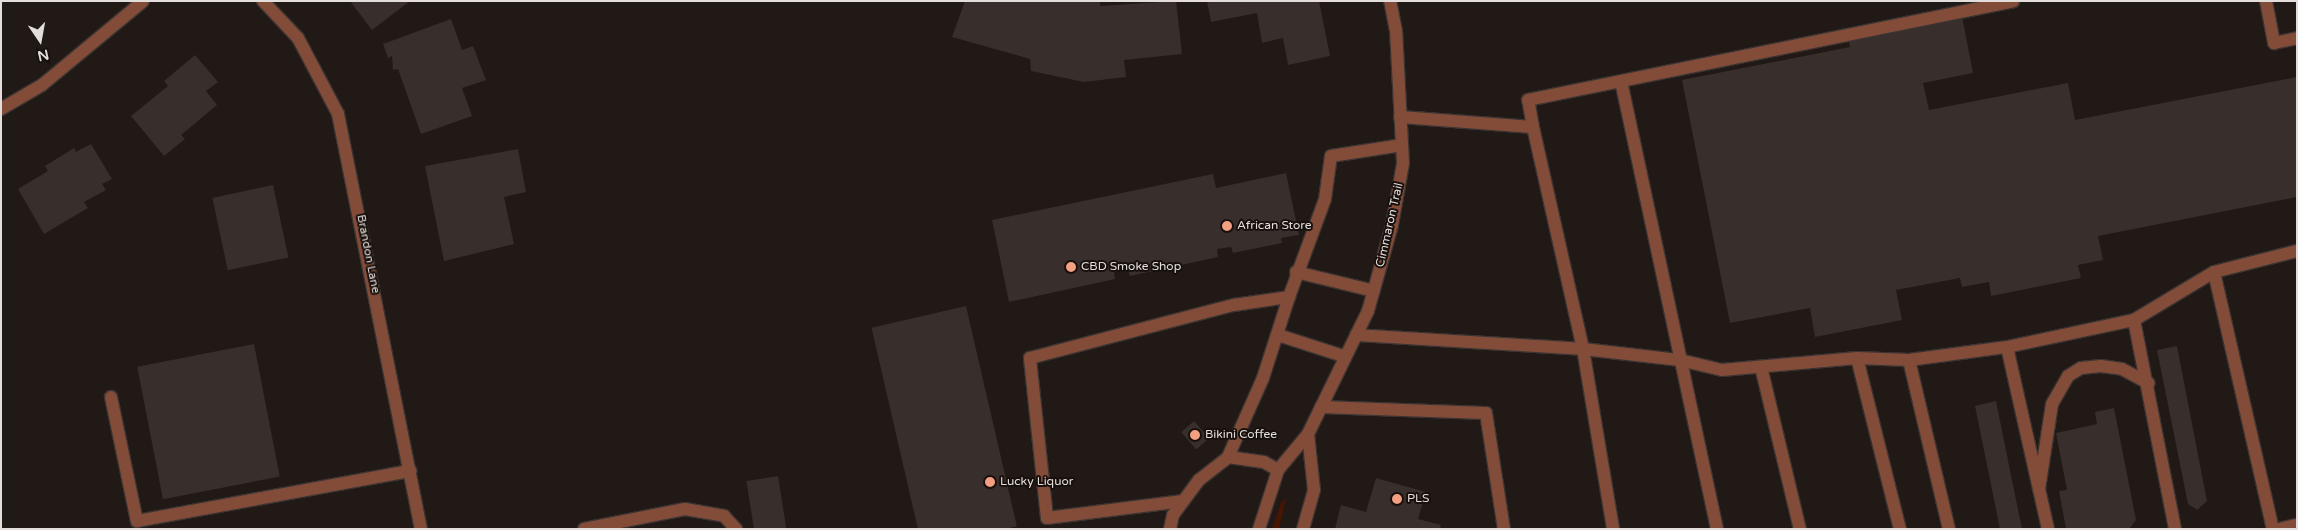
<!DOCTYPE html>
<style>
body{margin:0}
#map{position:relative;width:2298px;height:530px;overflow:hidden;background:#211916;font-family:"Varela Round",sans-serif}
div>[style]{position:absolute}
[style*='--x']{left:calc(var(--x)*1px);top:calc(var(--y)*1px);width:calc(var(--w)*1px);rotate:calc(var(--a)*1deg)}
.green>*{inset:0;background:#471603}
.building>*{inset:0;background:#382e2b;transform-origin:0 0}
.roads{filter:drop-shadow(1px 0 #3c3432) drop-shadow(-1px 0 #3c3432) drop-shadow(0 1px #3c3432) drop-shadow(0 -1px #3c3432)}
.minor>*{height:12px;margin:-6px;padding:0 6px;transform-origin:6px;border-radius:6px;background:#824c39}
.dots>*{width:14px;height:14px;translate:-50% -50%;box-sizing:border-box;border:2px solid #18100d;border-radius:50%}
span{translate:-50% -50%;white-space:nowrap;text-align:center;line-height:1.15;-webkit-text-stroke:4px #18100d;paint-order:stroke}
.street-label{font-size:12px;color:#e3dddb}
.poi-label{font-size:12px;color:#e3dddb}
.left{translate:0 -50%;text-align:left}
.frame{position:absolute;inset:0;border:2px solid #e3dddb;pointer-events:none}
.north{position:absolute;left:15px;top:15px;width:50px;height:50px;-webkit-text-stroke:4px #18100d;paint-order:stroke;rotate:168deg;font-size:14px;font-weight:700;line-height:20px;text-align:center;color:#e3dddb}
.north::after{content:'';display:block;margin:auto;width:18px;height:22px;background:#e3dddb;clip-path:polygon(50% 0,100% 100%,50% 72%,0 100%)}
</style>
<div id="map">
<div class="green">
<div style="clip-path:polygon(1286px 498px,1279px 529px,1272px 529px,1281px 503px)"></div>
</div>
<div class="building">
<div style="clip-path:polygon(350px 1px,410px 1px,372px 30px)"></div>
<div style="clip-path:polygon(965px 1px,1100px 1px,1100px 6px,1176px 1px,1182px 54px,1124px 60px,1126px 77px,1084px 82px,1031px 71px,1030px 59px,952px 37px)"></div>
<div style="clip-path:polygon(1207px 1px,1319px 1px,1330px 56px,1288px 65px,1283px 38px,1262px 43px,1257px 13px,1211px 22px)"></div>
<div style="clip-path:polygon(1962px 16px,1973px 73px,1923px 83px,1929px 110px,2068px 83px,2075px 120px,2297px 77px,2297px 197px,2098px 236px,2103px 260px,2078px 265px,2081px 278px,1991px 296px,1989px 282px,1962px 287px,1960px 278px,1896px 290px,1902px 320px,1815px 337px,1810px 308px,1730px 323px,1682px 80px,1850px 47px,1848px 38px)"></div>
<div style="clip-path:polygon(451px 19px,462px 50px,473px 46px,486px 80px,462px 88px,472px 116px,421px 134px,398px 69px,393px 70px,392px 56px,388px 58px,383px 44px)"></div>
<div style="clip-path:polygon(195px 55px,218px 82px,206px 91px,217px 105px,181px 135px,185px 139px,164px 156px,131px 116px,168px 86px,164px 81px)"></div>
<div style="clip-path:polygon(91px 144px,112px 179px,102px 184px,106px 190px,84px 202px,88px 208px,44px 234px,18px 189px,48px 171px,45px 166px,74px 148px,76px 152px)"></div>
<div style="clip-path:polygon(518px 149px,526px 192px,504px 197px,514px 244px,444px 261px,425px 166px)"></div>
<div style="clip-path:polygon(1286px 173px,1299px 235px,1281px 238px,1282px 243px,1233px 253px,1231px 247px,1217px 249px,1218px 257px,1130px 276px,1128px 269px,1114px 272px,1115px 279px,1009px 302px,992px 220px,1213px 174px,1216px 188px)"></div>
<div style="left:273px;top:185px;width:74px;height:62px;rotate:78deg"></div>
<div style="left:966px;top:306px;width:226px;height:97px;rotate:77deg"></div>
<div style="left:254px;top:344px;width:135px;height:119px;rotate:79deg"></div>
<div style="clip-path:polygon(2177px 346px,2207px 501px,2197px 510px,2188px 504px,2157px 350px)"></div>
<div style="clip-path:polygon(1996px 401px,2013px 485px,2022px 529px,2000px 529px,1975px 406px)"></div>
<div style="clip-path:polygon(2114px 408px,2136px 520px,2129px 529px,2066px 529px,2059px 491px,2067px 490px,2056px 433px,2097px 424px,2095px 412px)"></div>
<div style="left:1194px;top:421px;width:23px;height:17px;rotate:49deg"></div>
<div style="left:778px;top:476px;width:54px;height:32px;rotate:81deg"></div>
<div style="clip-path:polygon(1376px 478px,1426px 492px,1418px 519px,1441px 525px,1440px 529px,1335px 529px,1341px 505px,1366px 512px)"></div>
</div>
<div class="roads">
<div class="minor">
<div style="--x:263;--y:1;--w:51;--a:46.6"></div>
<div style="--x:298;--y:38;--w:86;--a:62.2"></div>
<div style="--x:338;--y:114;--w:423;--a:78.7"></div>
<div style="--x:2266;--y:1;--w:43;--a:79.2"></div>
<div style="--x:2274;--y:43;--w:24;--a:-12"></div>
<div style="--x:1621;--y:81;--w:458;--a:77.9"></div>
<div style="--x:1;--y:109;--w:48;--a:-30.3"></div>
<div style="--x:42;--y:85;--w:131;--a:-39.7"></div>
<div style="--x:1400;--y:117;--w:133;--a:4.3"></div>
<div style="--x:1533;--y:127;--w:228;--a:77.3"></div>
<div style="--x:1583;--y:349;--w:98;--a:6.5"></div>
<div style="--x:1680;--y:360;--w:43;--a:13.4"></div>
<div style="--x:1722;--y:370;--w:136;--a:-5.1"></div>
<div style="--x:1857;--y:358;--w:52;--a:2.2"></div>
<div style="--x:1909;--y:360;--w:99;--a:-7.6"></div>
<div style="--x:2007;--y:347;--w:130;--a:-12"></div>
<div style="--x:2134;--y:320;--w:93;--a:-31"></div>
<div style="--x:2214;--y:272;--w:86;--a:-14.2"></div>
<div style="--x:1533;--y:127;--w:27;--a:-100"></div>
<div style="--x:1528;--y:100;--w:495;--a:-11.5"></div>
<div style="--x:1296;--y:272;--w:80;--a:13.7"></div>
<div style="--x:2214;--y:272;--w:264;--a:77.1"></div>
<div style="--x:1289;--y:297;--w:104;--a:-69.8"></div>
<div style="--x:1325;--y:199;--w:43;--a:-82.1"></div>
<div style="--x:1331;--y:156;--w:72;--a:-8.8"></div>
<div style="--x:2134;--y:320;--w:213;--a:78.9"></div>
<div style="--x:1278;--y:335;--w:71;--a:17.9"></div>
<div style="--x:1356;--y:335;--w:227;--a:3.5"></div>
<div style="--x:1583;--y:349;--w:182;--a:80.5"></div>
<div style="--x:2007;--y:347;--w:187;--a:77.3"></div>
<div style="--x:1857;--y:358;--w:176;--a:75.9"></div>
<div style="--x:1909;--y:360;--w:174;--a:76.7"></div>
<div style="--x:1761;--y:367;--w:167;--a:76.5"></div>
<div style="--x:111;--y:397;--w:127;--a:78.2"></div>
<div style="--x:137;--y:521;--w:278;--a:-10.4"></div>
<div style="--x:1321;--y:407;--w:165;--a:2.1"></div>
<div style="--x:1486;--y:413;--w:117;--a:81.2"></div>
<div style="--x:2039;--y:489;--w:86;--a:-81.3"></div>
<div style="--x:2052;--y:404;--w:32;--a:-60"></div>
<div style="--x:2068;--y:376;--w:15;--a:-32"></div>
<div style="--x:2081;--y:368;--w:20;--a:-6"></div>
<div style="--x:2101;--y:366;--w:21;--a:8"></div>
<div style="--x:2122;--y:369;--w:30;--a:28"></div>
<div style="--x:1183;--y:501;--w:137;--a:172.9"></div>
<div style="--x:1047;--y:518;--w:161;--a:-96.1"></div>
<div style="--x:1030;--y:358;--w:211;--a:-14.6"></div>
<div style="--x:1234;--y:305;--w:56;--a:-8.3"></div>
<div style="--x:1289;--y:297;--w:85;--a:107.8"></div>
<div style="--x:1263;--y:378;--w:86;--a:113.9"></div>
<div style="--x:584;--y:529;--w:103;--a:-11.2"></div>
<div style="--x:685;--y:509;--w:40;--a:10"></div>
<div style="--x:724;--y:516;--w:18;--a:47"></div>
<div style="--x:1170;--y:529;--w:14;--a:-78"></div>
<div style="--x:1173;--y:515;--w:44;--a:-53.4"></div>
<div style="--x:1199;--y:480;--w:37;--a:-38"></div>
<div style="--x:1228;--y:457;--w:36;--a:8"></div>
<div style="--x:1264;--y:462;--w:16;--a:30"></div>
<div style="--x:1259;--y:529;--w:62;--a:-72.1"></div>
<div style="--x:1278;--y:470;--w:47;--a:-50.2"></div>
<div style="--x:1308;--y:434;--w:137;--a:-64"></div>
<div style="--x:1368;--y:311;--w:89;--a:-74.4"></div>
<div style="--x:1392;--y:225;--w:63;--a:-79.9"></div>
<div style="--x:1403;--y:163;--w:132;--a:-93"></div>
<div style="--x:1396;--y:31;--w:31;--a:-101"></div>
<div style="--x:1303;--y:529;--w:41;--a:-74.2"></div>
<div style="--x:1314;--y:490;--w:56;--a:-96.1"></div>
<div style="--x:2279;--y:529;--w:18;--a:-13"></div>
</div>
</div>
<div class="dots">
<div style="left:1227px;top:226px;background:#f39f82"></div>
<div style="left:1071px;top:267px;background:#f39f82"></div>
<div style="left:1195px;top:435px;background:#f39f82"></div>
<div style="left:990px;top:482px;background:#f39f82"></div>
<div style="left:1397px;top:499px;background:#f39f82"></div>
</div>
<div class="street-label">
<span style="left:1390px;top:225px;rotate:-77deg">Cimmaron Trail</span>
<span style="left:368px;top:254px;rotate:79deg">Brandon Lane</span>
</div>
<div class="poi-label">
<span class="left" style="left:1237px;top:226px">African Store</span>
<span class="left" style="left:1081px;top:267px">CBD Smoke Shop</span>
<span class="left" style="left:1205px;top:435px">Bikini Coffee</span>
<span class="left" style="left:1000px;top:482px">Lucky Liquor</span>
<span class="left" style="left:1407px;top:499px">PLS</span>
</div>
<div class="frame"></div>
<div class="north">N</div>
</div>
